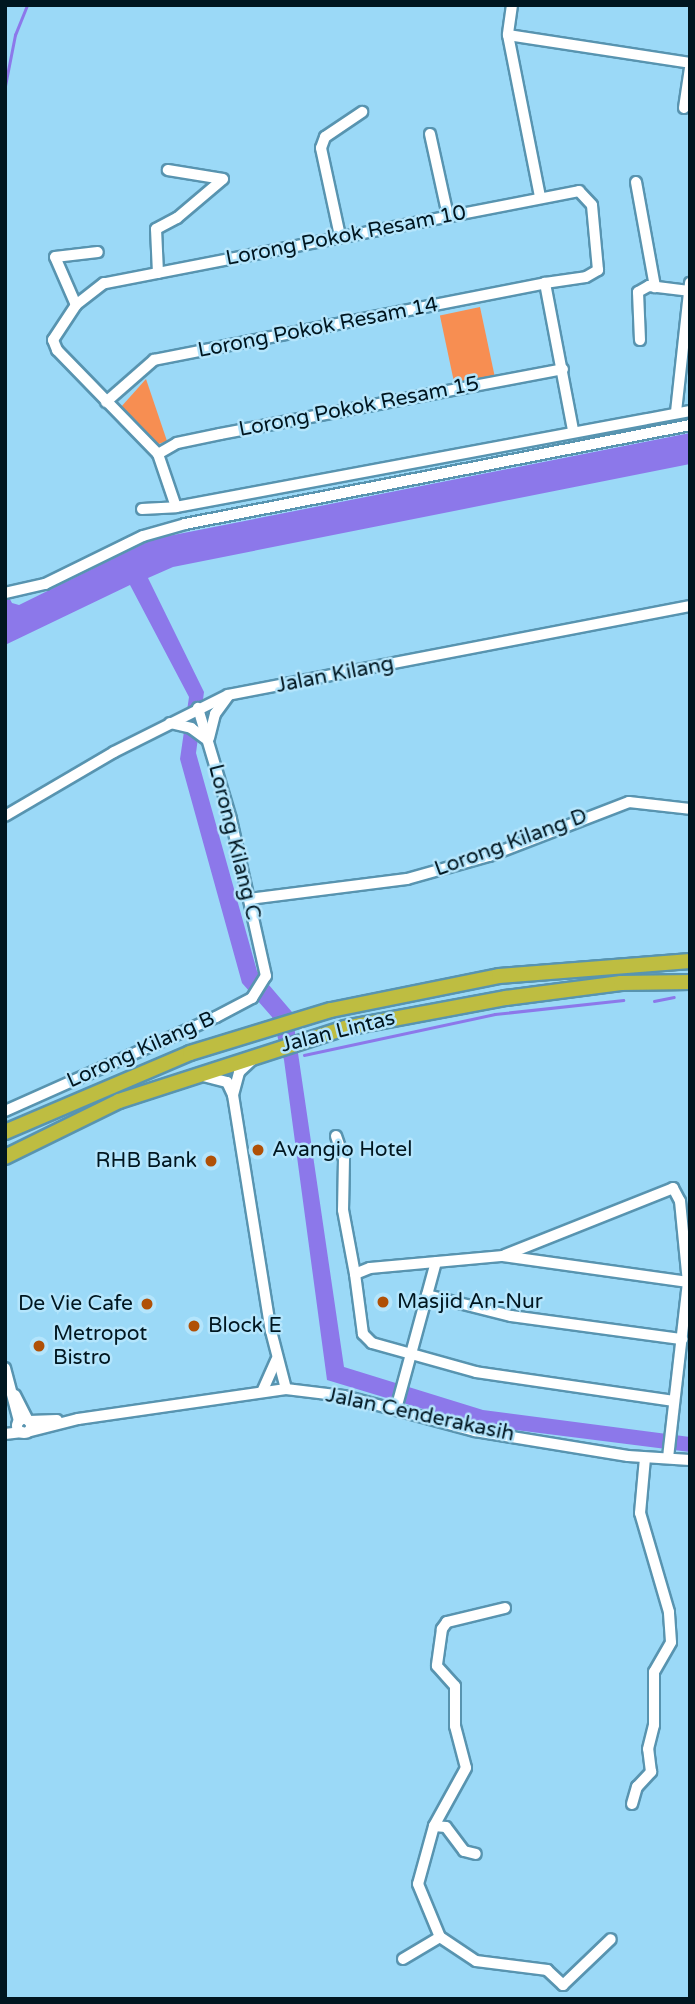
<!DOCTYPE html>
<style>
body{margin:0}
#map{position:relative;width:695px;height:2004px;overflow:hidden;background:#9bd9f7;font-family:"Varela Round",sans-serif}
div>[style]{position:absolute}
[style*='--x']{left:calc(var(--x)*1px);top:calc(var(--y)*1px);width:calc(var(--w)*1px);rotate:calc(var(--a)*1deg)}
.green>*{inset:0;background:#f78e52;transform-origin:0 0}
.water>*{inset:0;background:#8c78ea}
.stream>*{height:2.5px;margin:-1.25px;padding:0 1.25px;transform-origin:1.25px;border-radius:1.25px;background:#8c78ea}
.roads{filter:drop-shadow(2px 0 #5894b0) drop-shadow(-2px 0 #5894b0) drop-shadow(0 2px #5894b0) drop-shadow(0 -2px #5894b0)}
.minor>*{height:10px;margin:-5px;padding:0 5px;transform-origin:5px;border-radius:5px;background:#fff}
.minor>.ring{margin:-5px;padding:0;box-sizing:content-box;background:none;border:10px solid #fff;border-radius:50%}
.highway>*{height:14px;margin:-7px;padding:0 7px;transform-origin:7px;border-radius:7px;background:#bebd41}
.dots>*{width:19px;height:19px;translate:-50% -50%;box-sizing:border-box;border:4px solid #b4e5fc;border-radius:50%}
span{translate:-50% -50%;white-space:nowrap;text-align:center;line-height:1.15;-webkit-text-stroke:5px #b4e5fc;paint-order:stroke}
.street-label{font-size:21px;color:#001620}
.poi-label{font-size:21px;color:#001620}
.left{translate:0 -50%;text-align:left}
.right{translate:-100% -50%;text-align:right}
.frame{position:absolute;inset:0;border:7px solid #001620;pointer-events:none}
</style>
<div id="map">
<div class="green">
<div style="left:480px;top:307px;width:72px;height:41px;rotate:78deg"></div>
<div style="clip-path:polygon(146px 379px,167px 441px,156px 445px,121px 407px)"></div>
</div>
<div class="water">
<div style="clip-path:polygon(690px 433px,690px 464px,173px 567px,148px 578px,204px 692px,196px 753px,257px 971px,292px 1012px,344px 1367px,483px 1410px,690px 1437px,690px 1452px,476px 1425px,327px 1380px,284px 1060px,272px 1017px,242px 983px,180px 759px,189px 697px,130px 585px,5px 645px,5px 590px,12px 603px,19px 605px,153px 539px)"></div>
</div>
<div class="stream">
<div style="--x:5;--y:86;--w:52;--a:-78.9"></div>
<div style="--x:15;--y:35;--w:32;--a:-68"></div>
<div style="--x:654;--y:1001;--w:20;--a:-11"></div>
<div style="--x:304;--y:1055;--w:195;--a:-12.1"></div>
<div style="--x:495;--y:1014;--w:129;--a:-6.2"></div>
</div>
<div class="roads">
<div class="minor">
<div style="--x:512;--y:5;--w:30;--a:98"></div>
<div style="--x:508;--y:35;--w:164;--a:78.8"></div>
<div style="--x:508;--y:35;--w:184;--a:8.7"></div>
<div style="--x:684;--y:108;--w:40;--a:-81.5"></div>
<div style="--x:430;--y:134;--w:84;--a:77.6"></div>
<div style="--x:636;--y:182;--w:107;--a:79.7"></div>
<div style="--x:340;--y:236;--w:90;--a:-102.2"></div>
<div style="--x:321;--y:148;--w:12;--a:-70"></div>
<div style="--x:325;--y:137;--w:45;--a:-34"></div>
<div style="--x:158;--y:273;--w:44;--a:-92.6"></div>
<div style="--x:156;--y:229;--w:24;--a:-28"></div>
<div style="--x:177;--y:218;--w:60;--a:-40.3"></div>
<div style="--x:223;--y:179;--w:56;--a:-170.7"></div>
<div style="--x:76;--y:305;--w:52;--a:-113.6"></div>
<div style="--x:55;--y:257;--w:43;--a:-6.6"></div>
<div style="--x:640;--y:340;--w:48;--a:-92.4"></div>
<div style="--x:638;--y:292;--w:13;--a:-29"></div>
<div style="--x:649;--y:286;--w:38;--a:7"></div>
<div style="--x:106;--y:402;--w:64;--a:-41.2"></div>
<div style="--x:154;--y:360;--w:399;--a:-11.1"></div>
<div style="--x:676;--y:412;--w:130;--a:-83.8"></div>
<div style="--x:573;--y:430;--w:150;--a:-100.8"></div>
<div style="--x:545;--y:283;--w:41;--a:-8.3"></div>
<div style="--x:586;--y:277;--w:14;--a:-30"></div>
<div style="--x:598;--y:270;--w:65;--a:-95.3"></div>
<div style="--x:592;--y:205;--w:19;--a:-133"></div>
<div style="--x:579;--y:191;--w:484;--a:169"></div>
<div style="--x:104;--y:283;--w:36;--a:142"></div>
<div style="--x:76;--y:305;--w:42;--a:123.3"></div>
<div style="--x:53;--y:340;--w:11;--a:68"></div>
<div style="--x:57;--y:350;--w:145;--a:45.8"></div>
<div style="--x:158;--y:454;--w:56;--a:71.2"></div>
<div style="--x:176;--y:507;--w:523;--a:-10.58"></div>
<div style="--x:158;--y:454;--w:22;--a:-30"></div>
<div style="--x:177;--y:443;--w:44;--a:-11.8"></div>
<div style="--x:220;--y:434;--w:349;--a:-10.7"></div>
<div style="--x:142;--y:509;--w:34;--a:-3"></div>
<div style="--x:5;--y:593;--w:41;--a:-12.7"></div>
<div style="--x:45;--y:584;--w:109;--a:-26.1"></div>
<div style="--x:143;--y:536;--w:44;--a:-15.9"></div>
<div style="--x:185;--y:524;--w:515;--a:-11.09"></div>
<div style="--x:170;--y:723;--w:22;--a:13"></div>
<div style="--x:191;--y:728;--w:19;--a:36"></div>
<div style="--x:209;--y:738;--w:25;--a:-76"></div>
<div style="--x:215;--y:714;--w:22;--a:-54"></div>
<div style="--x:5;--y:816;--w:126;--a:-30.4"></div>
<div style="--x:114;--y:752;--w:127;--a:-26.6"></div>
<div style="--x:228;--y:695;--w:470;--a:-10.9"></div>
<div style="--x:249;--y:899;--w:159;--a:-7.2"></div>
<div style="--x:407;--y:879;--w:85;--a:-15.7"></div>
<div style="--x:489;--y:856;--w:150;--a:-21.1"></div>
<div style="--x:629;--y:802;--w:61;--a:6.5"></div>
<div style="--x:203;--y:1076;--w:25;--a:14"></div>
<div style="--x:227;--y:1082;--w:14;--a:65"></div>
<div style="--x:233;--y:1095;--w:239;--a:80.9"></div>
<div style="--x:271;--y:1331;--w:60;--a:75.5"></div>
<div style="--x:233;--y:1095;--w:24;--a:-75"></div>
<div style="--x:239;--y:1072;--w:18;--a:-43"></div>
<div style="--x:5;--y:1111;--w:231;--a:-24"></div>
<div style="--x:216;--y:1017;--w:41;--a:-27.8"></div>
<div style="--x:252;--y:998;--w:26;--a:-58"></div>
<div style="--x:266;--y:976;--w:161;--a:-102.6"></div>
<div style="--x:231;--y:819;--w:116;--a:-106.6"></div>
<div style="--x:336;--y:1136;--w:24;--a:71"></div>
<div style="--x:344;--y:1159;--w:51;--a:91.1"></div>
<div style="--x:343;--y:1210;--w:65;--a:79.4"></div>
<div style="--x:505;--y:1255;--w:181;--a:-21.7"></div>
<div style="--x:673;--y:1188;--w:15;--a:62"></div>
<div style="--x:680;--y:1201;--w:81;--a:84.4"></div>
<div style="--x:688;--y:1282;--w:177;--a:96.5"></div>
<div style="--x:427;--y:1295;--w:87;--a:14"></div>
<div style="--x:511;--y:1316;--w:173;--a:7.7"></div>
<div style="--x:5;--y:1368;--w:55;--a:75.2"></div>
<div style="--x:262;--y:1392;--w:35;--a:-66"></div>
<div style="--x:15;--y:1395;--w:28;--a:63"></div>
<div style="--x:674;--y:1401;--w:200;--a:-171.7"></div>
<div style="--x:476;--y:1372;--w:108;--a:-164.4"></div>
<div style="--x:372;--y:1343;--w:13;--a:-135"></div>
<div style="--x:363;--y:1334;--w:61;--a:-97.6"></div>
<div style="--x:355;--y:1274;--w:16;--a:-22"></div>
<div style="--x:370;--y:1268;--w:134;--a:-5.2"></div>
<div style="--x:503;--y:1256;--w:187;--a:8"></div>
<div style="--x:396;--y:1409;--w:152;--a:-74.8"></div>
<div class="ring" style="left:17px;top:1419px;width:4px;height:4px"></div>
<div style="--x:29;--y:1421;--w:28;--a:-2"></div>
<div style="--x:27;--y:1432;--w:53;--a:-14.3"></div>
<div style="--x:78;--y:1419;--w:210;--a:-8.2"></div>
<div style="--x:286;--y:1389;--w:58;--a:6.9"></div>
<div style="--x:344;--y:1396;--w:136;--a:15"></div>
<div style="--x:475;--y:1431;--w:155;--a:9.3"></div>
<div style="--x:628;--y:1456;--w:62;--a:3.7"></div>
<div style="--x:5;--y:1434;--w:17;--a:-7"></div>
<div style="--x:505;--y:1608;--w:60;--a:166.4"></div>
<div style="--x:447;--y:1622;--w:9;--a:126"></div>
<div style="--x:442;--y:1629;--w:37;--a:98"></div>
<div style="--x:437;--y:1666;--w:27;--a:48"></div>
<div style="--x:455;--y:1686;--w:40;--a:90"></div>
<div style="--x:455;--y:1726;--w:43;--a:75.3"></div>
<div style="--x:466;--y:1768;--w:66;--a:118.9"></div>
<div style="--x:434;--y:1826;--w:60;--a:105.4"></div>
<div style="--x:418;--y:1884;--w:57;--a:67.5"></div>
<div style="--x:440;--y:1937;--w:43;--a:33.7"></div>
<div style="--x:476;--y:1961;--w:72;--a:7.2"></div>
<div style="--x:547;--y:1970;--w:22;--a:43"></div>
<div style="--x:563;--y:1985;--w:66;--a:-43.8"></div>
<div style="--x:632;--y:1804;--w:18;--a:-74"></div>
<div style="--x:637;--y:1787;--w:21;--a:-47"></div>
<div style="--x:651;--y:1772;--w:23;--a:-97"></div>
<div style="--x:648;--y:1749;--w:25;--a:-76"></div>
<div style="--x:654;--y:1725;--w:53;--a:-90"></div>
<div style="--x:654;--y:1672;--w:34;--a:-60"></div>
<div style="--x:671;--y:1642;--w:30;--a:-94"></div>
<div style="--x:669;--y:1612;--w:103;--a:-106.3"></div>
<div style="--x:640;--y:1513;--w:55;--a:-84.8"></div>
<div style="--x:434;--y:1826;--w:12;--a:5"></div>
<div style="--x:446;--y:1827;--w:30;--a:53"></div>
<div style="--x:464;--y:1851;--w:12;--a:14"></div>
<div style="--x:403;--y:1959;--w:43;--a:-30.7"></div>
</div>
<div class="highway">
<div style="--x:5;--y:1132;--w:201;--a:-23.1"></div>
<div style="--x:190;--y:1053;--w:147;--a:-17"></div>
<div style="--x:331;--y:1010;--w:171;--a:-11.4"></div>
<div style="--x:499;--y:976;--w:192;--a:-4.5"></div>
<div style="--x:5;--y:1157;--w:127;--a:-26.2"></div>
<div style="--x:119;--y:1101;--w:237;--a:-17.9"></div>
<div style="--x:345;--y:1028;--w:164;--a:-10.6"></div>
<div style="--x:506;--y:998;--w:116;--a:-7.4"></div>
<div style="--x:621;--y:983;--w:69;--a:-0.8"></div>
</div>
</div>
<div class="dots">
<div style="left:258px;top:1150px;background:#b05006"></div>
<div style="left:211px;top:1161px;background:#b05006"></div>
<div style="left:383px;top:1302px;background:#b05006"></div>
<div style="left:147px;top:1304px;background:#b05006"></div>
<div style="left:194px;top:1326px;background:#b05006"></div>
<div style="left:39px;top:1346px;background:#b05006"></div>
</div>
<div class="street-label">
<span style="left:346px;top:236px;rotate:-11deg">Lorong Pokok Resam 10</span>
<span style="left:318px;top:328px;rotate:-11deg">Lorong Pokok Resam 14</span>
<span style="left:359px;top:407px;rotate:-11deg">Lorong Pokok Resam 15</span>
<span style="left:335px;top:675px;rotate:-11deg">Jalan Kilang</span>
<span style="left:234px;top:842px;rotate:76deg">Lorong Kilang C</span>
<span style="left:511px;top:843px;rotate:-20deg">Lorong Kilang D</span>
<span style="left:338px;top:1032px;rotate:-14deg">Jalan Lintas</span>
<span style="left:141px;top:1050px;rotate:-24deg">Lorong Kilang B</span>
<span style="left:420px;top:1415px;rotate:12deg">Jalan Cenderakasih</span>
</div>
<div class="poi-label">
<span class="left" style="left:272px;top:1150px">Avangio Hotel</span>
<span class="right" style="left:197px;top:1161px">RHB Bank</span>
<span class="left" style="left:397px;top:1302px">Masjid An-Nur</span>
<span class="right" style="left:133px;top:1304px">De Vie Cafe</span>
<span class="left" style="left:208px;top:1326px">Block E</span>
<span class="left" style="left:53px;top:1346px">Metropot<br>Bistro</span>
</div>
<div class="frame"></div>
</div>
